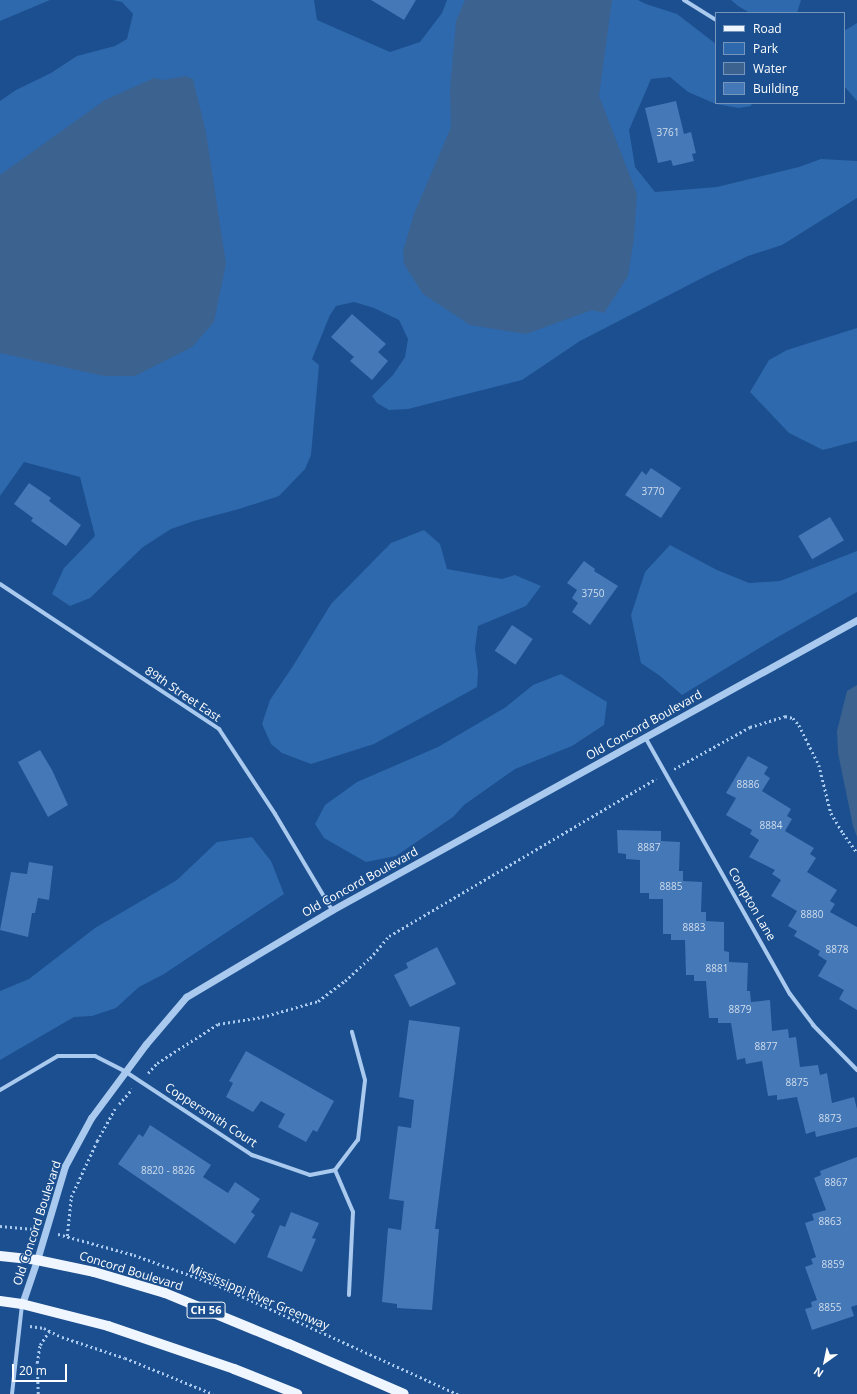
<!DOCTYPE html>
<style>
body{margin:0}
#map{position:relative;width:857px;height:1394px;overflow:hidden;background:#1b4f8f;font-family:"Open Sans",sans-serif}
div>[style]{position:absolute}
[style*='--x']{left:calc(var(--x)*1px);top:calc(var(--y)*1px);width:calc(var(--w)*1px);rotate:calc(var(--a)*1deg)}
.green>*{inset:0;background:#2e69ad}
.water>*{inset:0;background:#3c6290}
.building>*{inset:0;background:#4478b7;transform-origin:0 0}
.path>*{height:2.5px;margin-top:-1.25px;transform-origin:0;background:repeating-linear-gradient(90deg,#a9c9ee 0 2px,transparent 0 5px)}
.minor>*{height:4px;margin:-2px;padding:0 2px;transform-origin:2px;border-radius:2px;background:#a9c9ee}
.tertiary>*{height:7px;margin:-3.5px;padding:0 3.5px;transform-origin:3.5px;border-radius:3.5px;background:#a9c9ee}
.primary>*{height:10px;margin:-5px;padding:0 5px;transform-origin:5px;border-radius:5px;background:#f0f6ff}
span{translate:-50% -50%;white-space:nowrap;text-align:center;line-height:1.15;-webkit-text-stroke:3px #1b4f8f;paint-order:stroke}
.number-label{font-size:10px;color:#d0dded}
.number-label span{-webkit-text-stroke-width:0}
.shield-label span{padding:1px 3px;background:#1b4f8f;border:1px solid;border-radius:3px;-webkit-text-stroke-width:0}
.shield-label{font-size:11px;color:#fff;font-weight:700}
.street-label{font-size:12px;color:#fff}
.legend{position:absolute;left:715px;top:12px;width:130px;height:92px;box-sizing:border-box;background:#1b4f8f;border:1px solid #7695bc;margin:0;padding:5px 7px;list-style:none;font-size:12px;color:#fff}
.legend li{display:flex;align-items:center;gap:8px;height:20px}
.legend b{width:20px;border:1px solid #7695bc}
.north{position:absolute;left:805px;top:1342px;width:40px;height:40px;-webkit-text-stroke:3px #1b4f8f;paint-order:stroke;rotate:213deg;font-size:11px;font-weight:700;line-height:16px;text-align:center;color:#fff}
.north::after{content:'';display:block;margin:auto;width:14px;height:18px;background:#fff;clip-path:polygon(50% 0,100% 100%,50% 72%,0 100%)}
.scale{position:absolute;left:12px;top:1364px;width:55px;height:18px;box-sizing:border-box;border:2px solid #fff;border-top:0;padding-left:5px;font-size:12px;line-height:14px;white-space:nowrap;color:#fff;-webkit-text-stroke:3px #1b4f8f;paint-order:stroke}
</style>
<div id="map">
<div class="green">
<div style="clip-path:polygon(0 0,50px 0,0 21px)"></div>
<div style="clip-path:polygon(112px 0,314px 0,317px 20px,390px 52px,420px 42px,442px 13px,447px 0,638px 0,646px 4px,677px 14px,716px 44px,716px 103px,752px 103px,751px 106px,739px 108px,716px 104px,688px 92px,670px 77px,651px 79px,629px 130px,635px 167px,655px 192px,717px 187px,799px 167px,821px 159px,857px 161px,857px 198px,782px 245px,748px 256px,708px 275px,580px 341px,522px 380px,408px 409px,389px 410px,377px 403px,372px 396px,393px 375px,405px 357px,408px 339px,399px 320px,374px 308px,354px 302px,336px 306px,330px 315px,312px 359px,319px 365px,311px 455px,305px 469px,279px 496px,239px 509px,194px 521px,171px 529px,143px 547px,90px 598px,70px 606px,52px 594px,64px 568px,95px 536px,80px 477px,24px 462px,0 496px,0 101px,16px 90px,51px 73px,77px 56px,115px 46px,127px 39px,133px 14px,122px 2px)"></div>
<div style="clip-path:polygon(731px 0,801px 0,797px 13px,750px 13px,738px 6px)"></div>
<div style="clip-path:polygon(857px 23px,857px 101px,844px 86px,844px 31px)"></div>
<div style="clip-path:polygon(857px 328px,857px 441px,823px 450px,789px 433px,750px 392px,769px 360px,787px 350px)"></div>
<div style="clip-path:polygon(424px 530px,440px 544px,447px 569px,502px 579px,515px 575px,541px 586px,526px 606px,478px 626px,475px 648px,478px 672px,477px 687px,374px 744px,311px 764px,282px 753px,271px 744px,262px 724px,270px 700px,293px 666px,331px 604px,391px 543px)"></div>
<div style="clip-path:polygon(670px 545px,717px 570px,749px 583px,780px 581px,857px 551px,857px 592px,776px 638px,682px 695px,660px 676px,641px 663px,631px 615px,645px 572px)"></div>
<div style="clip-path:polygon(561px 674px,607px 702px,604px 725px,572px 746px,515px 769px,464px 805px,453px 817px,396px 856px,366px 862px,324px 838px,315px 824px,325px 805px,357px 782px,438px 747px,506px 707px,533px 685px)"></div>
<div style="clip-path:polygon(252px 837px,271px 861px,284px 894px,164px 974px,139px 987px,116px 1008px,92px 1016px,74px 1017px,0 1060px,0 991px,29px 979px,95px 928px,177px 880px,217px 842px)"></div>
</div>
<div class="water">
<div style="clip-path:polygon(465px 0,612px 0,599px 96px,637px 194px,634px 239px,628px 276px,604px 313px,592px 310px,526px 334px,470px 325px,423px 294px,404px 264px,403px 251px,414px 214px,451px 127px,450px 89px,456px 21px)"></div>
<div style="clip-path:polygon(186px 76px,193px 79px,206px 132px,226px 264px,214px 322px,192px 347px,135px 376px,104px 376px,0 353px,0 175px,105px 100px,154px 78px,163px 80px)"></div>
<div style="clip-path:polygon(857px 685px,857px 837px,853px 826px,838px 753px,837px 731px,847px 691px)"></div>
</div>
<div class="building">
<div style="clip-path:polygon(371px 0,416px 0,404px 20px)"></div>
<div style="clip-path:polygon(676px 101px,684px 134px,691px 132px,696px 153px,692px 154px,694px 161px,673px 166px,671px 160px,658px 163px,645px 108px)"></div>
<div style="clip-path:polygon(352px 314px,386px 344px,378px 352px,388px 361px,372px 380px,350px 361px,354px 357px,331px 337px)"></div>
<div style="clip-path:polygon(651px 468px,681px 488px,661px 518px,625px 495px,642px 471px,646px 475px)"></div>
<div style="clip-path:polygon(29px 483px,51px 498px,49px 501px,81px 525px,66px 546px,31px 521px,33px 518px,14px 504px)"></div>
<div style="left:830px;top:517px;width:27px;height:37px;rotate:59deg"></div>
<div style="clip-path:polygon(584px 561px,595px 569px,594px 571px,618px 586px,590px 625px,572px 612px,578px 603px,572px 598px,577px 590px,567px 583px)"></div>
<div style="left:512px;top:625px;width:25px;height:31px;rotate:34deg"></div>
<div style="clip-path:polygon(40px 750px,52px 770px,68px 805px,48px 817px,18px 762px)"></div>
<div style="clip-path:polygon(748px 756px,768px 767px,764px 774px,770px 778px,762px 791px,791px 809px,787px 816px,792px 819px,785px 831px,814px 848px,810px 854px,816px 858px,807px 872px,837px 890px,830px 901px,835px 904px,830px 912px,857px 927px,857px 1010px,839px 999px,844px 990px,818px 976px,827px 961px,818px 955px,820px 951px,794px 936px,797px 931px,788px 926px,797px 911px,771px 896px,781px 880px,772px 874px,775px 870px,749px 857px,759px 840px,750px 834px,752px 830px,726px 815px,736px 798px,726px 793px)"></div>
<div style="clip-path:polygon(617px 830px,661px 831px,661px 841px,680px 842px,679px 871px,683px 871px,683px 881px,702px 882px,701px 912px,706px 912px,706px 921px,724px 922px,724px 951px,729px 952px,729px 962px,748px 963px,747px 991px,750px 991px,751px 1002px,770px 1000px,772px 1031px,788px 1029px,789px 1038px,796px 1037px,800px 1067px,818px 1065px,820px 1075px,827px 1073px,832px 1103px,854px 1097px,857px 1109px,857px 1127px,816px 1137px,815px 1131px,806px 1134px,797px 1097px,777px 1100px,777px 1095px,768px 1096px,762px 1061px,746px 1064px,745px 1058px,737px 1060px,731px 1023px,718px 1023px,718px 1018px,709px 1018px,706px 981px,694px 981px,694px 975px,686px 975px,685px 940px,671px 940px,671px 934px,663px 934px,663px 899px,649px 899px,649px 893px,640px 893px,640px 860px,626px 859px,626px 854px,618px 853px)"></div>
<div style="clip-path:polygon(29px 862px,53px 866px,49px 900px,38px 898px,35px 913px,32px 913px,28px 937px,0 930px,11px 872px,27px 874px)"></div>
<div style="clip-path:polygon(437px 947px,456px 984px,410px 1007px,394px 975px,408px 968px,406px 963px)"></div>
<div style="clip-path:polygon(409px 1020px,460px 1027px,435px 1229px,439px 1229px,432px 1310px,397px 1308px,397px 1304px,382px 1302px,388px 1228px,401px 1230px,404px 1201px,389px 1199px,398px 1126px,411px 1128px,414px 1100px,399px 1097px)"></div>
<div style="clip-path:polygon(246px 1051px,334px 1101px,317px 1132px,313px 1130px,306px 1142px,278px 1127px,285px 1114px,261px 1101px,253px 1112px,226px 1097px,233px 1083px,229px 1081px)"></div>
<div style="clip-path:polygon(150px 1125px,211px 1165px,203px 1177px,228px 1193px,235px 1182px,260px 1199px,251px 1212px,255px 1215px,235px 1244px,118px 1164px,139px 1134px,143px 1137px)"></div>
<div style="clip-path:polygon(857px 1157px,857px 1305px,851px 1307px,854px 1316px,812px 1330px,805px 1309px,812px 1307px,811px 1302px,817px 1300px,805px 1267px,813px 1264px,811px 1259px,816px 1257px,805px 1223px,814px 1220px,812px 1214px,826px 1210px,814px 1178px,821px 1175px,820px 1171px)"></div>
<div style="clip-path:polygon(291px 1212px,319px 1223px,312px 1238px,316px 1239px,302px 1272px,267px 1257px,280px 1225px,285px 1227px)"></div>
</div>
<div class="path">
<div style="--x:674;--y:769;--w:87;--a:-28.9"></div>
<div style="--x:750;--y:727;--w:37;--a:-17"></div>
<div style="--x:785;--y:716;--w:8;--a:14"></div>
<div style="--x:793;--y:718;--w:9;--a:49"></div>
<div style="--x:799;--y:725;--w:45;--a:63.4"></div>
<div style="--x:819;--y:765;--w:49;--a:76"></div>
<div style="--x:831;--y:813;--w:23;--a:59"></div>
<div style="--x:843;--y:833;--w:24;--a:54"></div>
<div style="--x:148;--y:1073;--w:13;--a:-48"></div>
<div style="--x:157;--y:1063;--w:72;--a:-32.6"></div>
<div style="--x:218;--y:1024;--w:45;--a:-9"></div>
<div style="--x:262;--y:1017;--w:58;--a:-15.9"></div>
<div style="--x:318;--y:1001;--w:34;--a:-37"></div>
<div style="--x:345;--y:981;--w:34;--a:-43"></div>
<div style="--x:370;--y:958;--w:29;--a:-49"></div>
<div style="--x:389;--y:936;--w:310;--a:-30.5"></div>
<div style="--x:119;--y:1104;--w:20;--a:-49"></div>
<div style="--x:0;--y:1226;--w:34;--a:5"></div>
<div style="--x:58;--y:1234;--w:79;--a:15.4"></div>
<div style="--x:134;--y:1255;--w:86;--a:19.7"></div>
<div style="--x:215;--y:1284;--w:267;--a:24.4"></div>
<div style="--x:67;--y:1236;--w:39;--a:-84"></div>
<div style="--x:71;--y:1197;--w:62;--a:-65.1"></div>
<div style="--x:97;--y:1141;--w:37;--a:-61"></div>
<div style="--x:30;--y:1326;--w:14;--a:8"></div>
<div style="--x:44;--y:1328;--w:20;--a:27"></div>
<div style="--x:62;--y:1337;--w:66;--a:18.4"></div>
<div style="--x:125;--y:1358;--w:95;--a:22.2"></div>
<div style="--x:38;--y:1394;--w:31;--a:-92"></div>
<div style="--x:37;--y:1363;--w:18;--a:-81"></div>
<div style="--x:40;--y:1345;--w:17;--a:-57"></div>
</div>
<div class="minor">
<div style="--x:684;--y:0;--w:38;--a:32"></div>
<div style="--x:0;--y:584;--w:263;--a:33.5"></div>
<div style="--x:219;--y:729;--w:102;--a:56.6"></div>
<div style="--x:275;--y:814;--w:112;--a:59.3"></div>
<div style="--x:645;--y:737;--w:295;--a:60.6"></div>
<div style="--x:790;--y:994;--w:39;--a:53"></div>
<div style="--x:813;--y:1025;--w:63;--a:45.6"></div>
<div style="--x:0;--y:1090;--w:67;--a:-30.4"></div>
<div style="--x:58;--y:1056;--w:37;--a:0"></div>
<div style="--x:95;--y:1056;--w:35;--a:27"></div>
<div style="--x:126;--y:1072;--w:151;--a:33.4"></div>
<div style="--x:252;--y:1155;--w:61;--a:19"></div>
<div style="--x:310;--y:1175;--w:25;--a:-11"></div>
<div style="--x:335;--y:1170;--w:38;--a:-53"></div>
<div style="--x:358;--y:1140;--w:60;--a:-83.3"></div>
<div style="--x:365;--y:1080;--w:50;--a:-105.2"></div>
<div style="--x:335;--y:1170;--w:46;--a:66.8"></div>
<div style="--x:353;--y:1212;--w:83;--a:92.8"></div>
<div style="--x:12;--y:1394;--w:90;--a:-83.6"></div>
</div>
<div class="tertiary">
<div style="--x:22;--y:1304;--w:46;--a:-71.2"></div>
<div style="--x:37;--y:1260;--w:98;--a:-73.4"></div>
<div style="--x:65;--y:1166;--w:55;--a:-61.6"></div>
<div style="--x:91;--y:1118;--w:92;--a:-53.4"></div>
<div style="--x:146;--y:1044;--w:62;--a:-49.6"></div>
<div style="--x:186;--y:997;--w:170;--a:-30.8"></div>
<div style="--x:332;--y:910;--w:600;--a:-28.92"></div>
</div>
<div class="primary">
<div style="--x:0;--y:1256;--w:37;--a:6"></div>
<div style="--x:37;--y:1260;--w:58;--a:11.9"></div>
<div style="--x:94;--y:1272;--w:74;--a:16.5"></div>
<div style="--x:165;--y:1293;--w:134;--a:22.4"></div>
<div style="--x:289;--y:1344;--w:125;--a:23.5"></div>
<div style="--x:0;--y:1301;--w:22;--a:8"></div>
<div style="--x:22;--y:1304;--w:89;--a:14.3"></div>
<div style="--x:108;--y:1326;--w:133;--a:18.8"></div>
<div style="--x:234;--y:1369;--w:68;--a:21.6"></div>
</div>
<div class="number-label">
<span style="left:668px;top:133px">3761</span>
<span style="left:653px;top:492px">3770</span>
<span style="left:593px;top:594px">3750</span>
<span style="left:748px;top:785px">8886</span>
<span style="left:771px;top:826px">8884</span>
<span style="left:649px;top:848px">8887</span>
<span style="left:671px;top:887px">8885</span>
<span style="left:812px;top:915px">8880</span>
<span style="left:694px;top:928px">8883</span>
<span style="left:837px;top:950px">8878</span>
<span style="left:717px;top:969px">8881</span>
<span style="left:740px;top:1010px">8879</span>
<span style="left:766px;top:1047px">8877</span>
<span style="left:797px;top:1083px">8875</span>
<span style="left:830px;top:1119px">8873</span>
<span style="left:168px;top:1171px">8820 - 8826</span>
<span style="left:836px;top:1183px">8867</span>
<span style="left:830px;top:1222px">8863</span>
<span style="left:833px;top:1265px">8859</span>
<span style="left:830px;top:1308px">8855</span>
</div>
<div class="shield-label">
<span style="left:206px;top:1310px">CH 56</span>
</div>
<div class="street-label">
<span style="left:183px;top:694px;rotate:34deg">89th Street East</span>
<span style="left:644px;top:725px;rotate:-29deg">Old Concord Boulevard</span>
<span style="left:360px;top:882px;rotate:-29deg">Old Concord Boulevard</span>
<span style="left:752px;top:904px;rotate:60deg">Compton Lane</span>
<span style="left:211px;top:1115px;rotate:33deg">Coppersmith Court</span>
<span style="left:37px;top:1223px;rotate:-72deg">Old Concord Boulevard</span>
<span style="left:131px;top:1271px;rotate:17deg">Concord Boulevard</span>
<span style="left:259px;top:1297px;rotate:23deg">Mississippi River Greenway</span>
</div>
<ul class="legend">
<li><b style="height:5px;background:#f0f6ff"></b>Road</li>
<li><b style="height:11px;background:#2e69ad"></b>Park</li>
<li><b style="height:11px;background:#3c6290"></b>Water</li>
<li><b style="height:11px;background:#4478b7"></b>Building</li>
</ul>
<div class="north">N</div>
<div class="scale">20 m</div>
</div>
